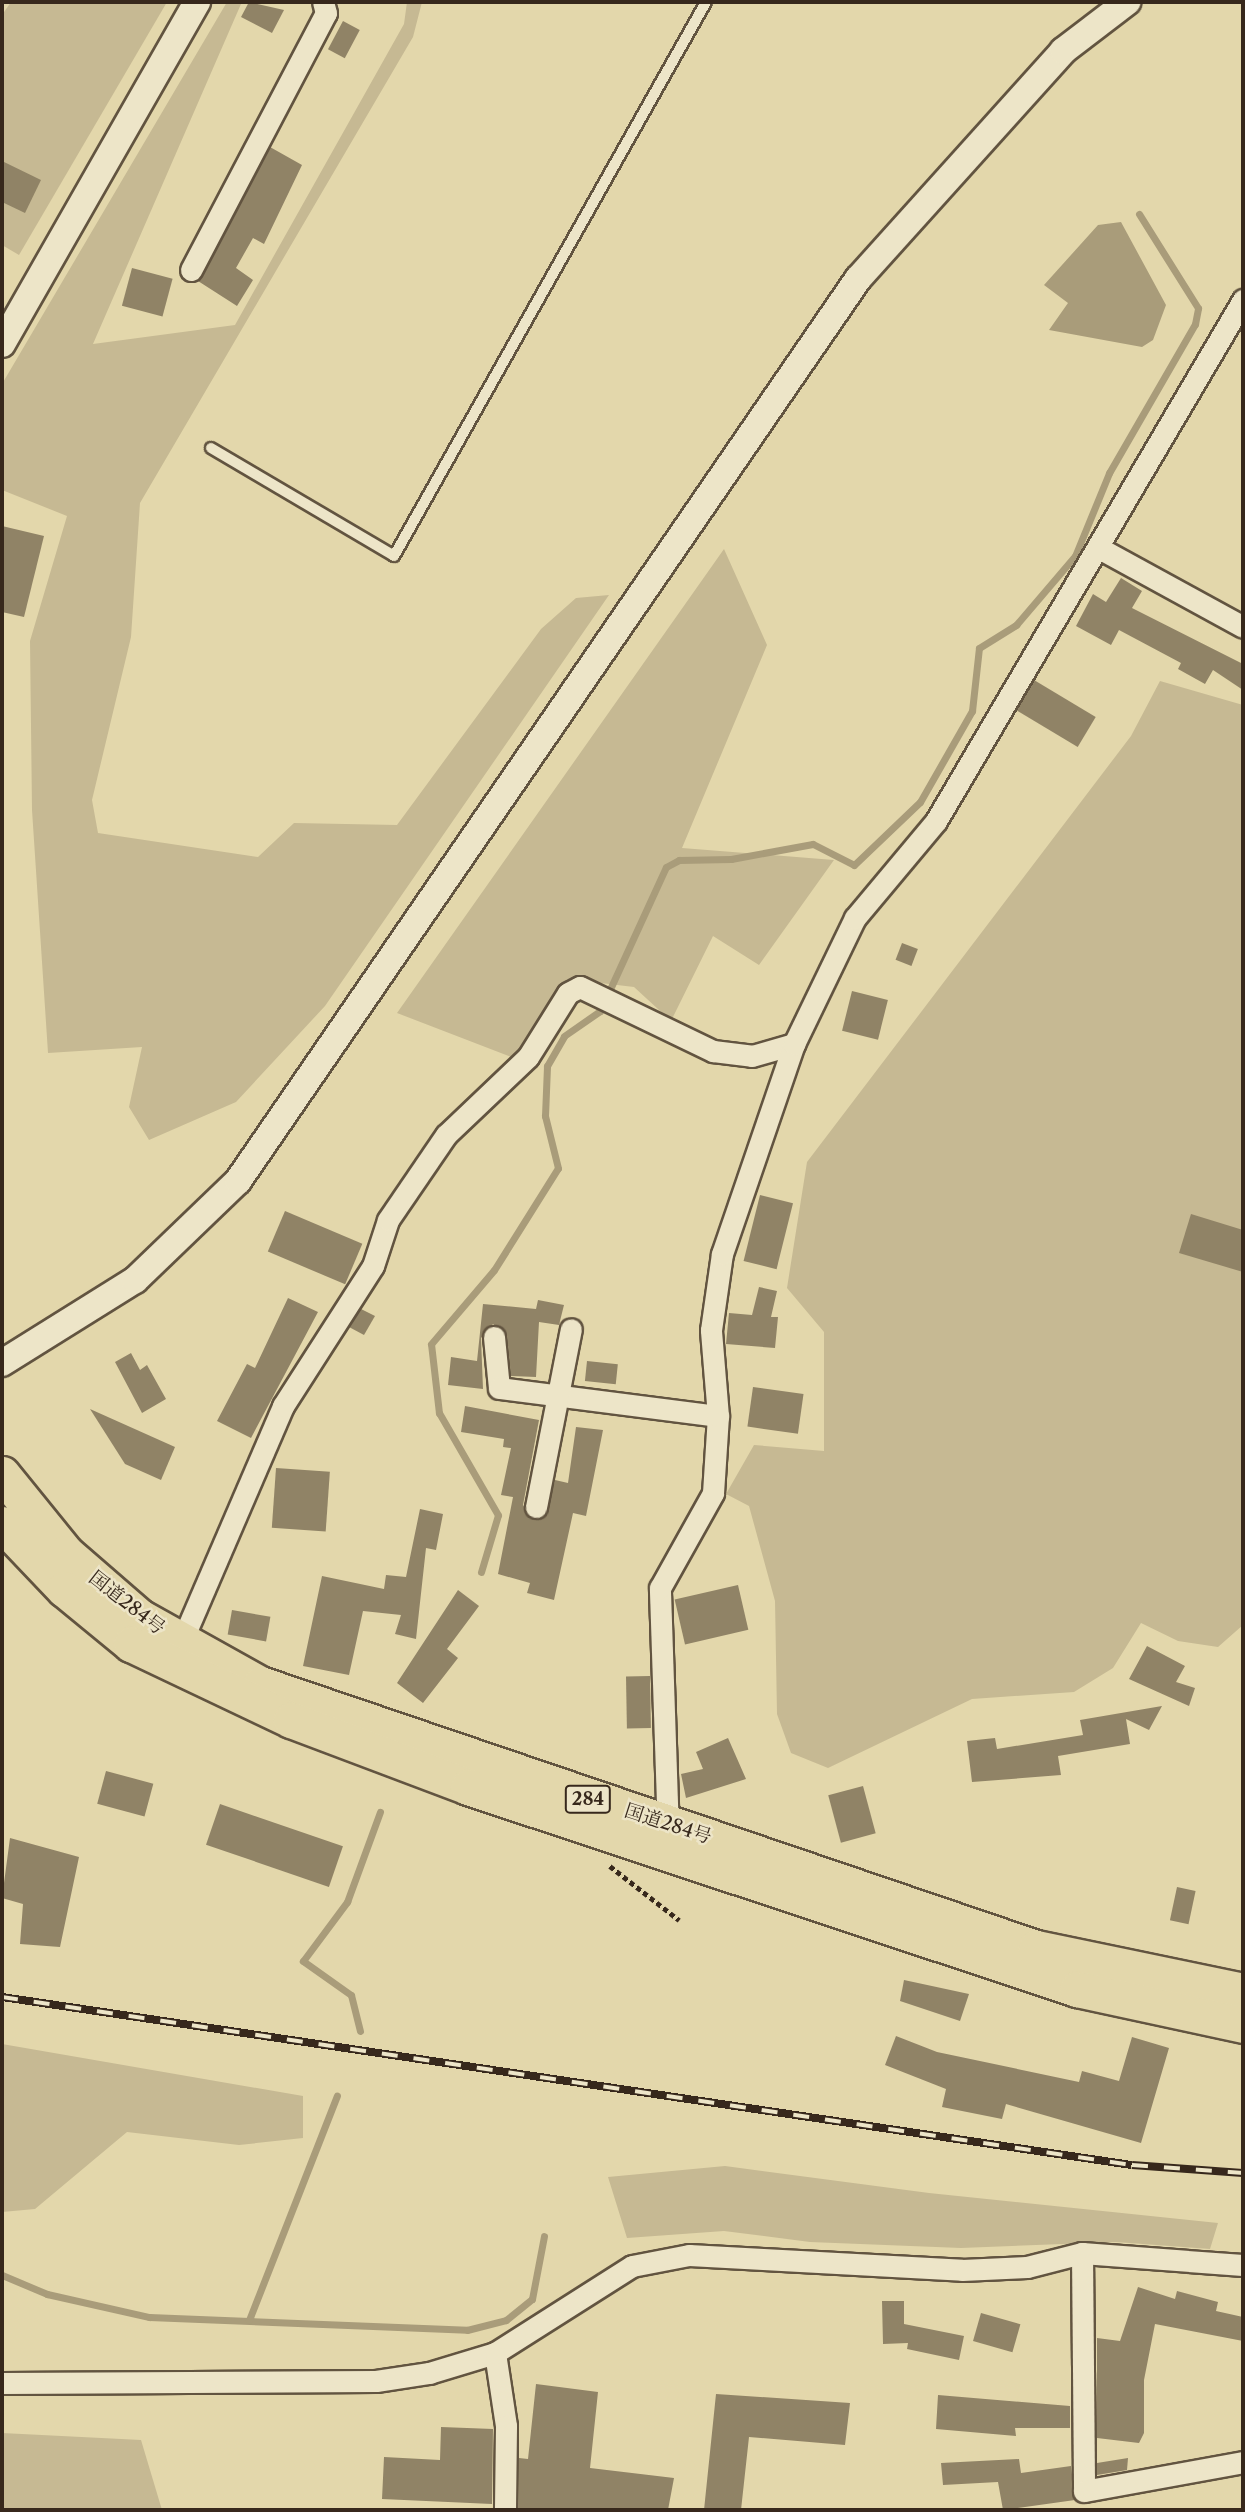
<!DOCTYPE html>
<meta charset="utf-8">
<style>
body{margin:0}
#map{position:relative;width:1245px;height:2512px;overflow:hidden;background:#e3d7ab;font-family:"Libre Caslon Text","Noto Serif JP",serif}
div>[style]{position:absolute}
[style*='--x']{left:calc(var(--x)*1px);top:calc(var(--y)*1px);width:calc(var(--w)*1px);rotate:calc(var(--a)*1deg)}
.green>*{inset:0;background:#c6b993}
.water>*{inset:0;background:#a99c7a}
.stream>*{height:7px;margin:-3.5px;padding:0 3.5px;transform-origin:3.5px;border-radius:3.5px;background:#a99c7a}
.building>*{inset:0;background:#908366;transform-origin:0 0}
.path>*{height:4.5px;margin-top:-2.25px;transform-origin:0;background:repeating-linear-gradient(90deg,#37281c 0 5px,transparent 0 8.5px)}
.roads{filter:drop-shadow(2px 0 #625440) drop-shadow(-2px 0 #625440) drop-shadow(0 2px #625440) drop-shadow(0 -2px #625440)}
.service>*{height:10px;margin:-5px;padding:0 5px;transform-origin:5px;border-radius:5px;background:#ede5c8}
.minor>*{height:21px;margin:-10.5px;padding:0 10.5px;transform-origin:10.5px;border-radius:10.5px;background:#ede5c8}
.tertiary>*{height:26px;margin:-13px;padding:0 13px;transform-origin:13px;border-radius:13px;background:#ede5c8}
.trunk>*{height:35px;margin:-17.5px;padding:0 17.5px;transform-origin:17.5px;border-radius:17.5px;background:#e3d7ab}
.rail>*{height:8px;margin-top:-4px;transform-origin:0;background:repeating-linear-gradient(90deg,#ede5c8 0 16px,#37281c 0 32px);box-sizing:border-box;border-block:2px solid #37281c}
span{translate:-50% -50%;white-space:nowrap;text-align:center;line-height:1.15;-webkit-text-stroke:5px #ede5c8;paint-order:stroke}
.shield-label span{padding:2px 5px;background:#ede5c8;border:2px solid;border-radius:5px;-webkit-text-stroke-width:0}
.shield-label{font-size:18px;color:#37281c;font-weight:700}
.street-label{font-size:19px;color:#37281c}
.frame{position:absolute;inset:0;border:4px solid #37281c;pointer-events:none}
</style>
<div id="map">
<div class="green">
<div style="clip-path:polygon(11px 2px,167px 2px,19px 255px,2px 245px,2px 15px)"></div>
<div style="clip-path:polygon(227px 2px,241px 4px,93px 344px,235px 325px,404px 24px,407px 2px,422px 2px,413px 37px,140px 503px,131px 637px,92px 800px,98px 833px,258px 857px,294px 823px,397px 825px,541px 629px,576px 598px,609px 595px,325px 1006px,236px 1102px,149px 1140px,129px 1107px,142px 1047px,48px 1053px,32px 810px,30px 641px,67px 516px,2px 490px,2px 384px)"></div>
<div style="clip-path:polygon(724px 549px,767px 645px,682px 848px,834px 860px,759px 965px,713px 936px,671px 1021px,634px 987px,567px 979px,519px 1060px,397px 1013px)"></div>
<div style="clip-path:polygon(1160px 681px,1243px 705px,1243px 1625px,1218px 1647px,1178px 1641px,1141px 1623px,1113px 1668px,1074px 1692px,972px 1699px,828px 1768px,791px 1753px,777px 1714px,775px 1601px,749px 1506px,726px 1494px,754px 1445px,824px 1451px,824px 1332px,787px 1288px,807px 1162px,1131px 736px)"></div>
<div style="clip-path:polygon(2px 2044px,303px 2096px,303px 2138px,239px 2145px,127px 2132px,35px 2209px,2px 2212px)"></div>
<div style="clip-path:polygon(725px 2166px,929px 2193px,1218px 2223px,1210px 2249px,1116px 2242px,961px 2248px,810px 2242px,724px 2231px,627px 2238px,608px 2177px)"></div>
<div style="clip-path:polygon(2px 2433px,141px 2440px,162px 2510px,2px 2510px)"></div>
</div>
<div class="water">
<div style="clip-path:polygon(1121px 222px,1166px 305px,1153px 340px,1142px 347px,1049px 330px,1068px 303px,1044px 285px,1098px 225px)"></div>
</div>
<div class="stream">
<div style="--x:481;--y:1572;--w:59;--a:-73.4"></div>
<div style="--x:498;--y:1515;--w:118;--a:-120"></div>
<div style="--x:439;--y:1413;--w:69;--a:-96.6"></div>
<div style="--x:431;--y:1344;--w:97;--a:-49.6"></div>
<div style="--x:494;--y:1270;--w:120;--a:-57.9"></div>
<div style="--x:558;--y:1168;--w:54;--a:-104"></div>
<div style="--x:545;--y:1116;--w:50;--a:-87.7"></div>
<div style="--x:547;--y:1066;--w:34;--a:-60"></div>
<div style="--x:564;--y:1036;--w:44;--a:-34.8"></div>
<div style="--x:600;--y:1011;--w:158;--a:-65.4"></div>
<div style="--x:666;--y:867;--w:15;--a:-28"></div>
<div style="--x:679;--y:860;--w:52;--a:-1.1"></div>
<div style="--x:731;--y:859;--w:83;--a:-10.4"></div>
<div style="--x:813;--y:844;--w:46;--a:27.1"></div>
<div style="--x:854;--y:865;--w:91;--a:-43.7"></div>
<div style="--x:920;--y:802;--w:105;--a:-60.3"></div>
<div style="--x:972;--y:711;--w:63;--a:-83.7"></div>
<div style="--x:979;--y:648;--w:44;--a:-31.9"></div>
<div style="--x:1016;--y:625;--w:91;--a:-49.5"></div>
<div style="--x:1075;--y:556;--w:90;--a:-67.7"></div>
<div style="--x:1109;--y:473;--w:172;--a:-60"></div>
<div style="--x:1195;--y:324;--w:16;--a:-79"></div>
<div style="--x:1198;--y:308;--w:111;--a:-122.1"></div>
<div style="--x:360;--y:2031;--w:37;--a:-104"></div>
<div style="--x:351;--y:1995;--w:59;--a:-144.7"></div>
<div style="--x:303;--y:1961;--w:74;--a:-53.3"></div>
<div style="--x:347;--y:1902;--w:96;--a:-69.9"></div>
<div style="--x:2;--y:2275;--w:49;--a:22.9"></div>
<div style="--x:47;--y:2294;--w:105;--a:12.7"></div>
<div style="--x:149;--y:2317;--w:318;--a:2.3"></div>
<div style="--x:467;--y:2330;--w:40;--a:-14.4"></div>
<div style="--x:506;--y:2320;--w:33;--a:-39"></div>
<div style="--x:532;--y:2299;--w:64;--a:-79.2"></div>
<div style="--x:249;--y:2320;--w:241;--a:-68.6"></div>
</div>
<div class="building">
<div style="clip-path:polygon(249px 2px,284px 10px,272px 33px,241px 17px)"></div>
<div style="left:343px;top:21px;width:19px;height:32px;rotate:28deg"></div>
<div style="clip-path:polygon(270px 147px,302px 165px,264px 244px,253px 238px,236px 268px,253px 280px,237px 306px,198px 281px)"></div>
<div style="clip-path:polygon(2px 161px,41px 180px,25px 213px,2px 202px)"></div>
<div style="left:132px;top:268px;width:42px;height:39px;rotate:15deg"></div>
<div style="clip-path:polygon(2px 526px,44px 536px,24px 617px,2px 612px)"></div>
<div style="clip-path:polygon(1121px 578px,1142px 591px,1132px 608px,1243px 664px,1243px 690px,1213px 670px,1205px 684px,1178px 669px,1181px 663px,1119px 630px,1111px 645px,1076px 626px,1093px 594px,1106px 602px)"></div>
<div style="left:1034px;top:680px;width:72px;height:35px;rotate:31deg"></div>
<div style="left:902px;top:943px;width:17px;height:18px;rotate:21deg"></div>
<div style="left:852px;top:991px;width:37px;height:41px;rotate:14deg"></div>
<div style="left:760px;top:1195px;width:34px;height:68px;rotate:14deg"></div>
<div style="left:285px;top:1211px;width:84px;height:44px;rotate:23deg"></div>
<div style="clip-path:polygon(1191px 1214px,1243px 1230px,1243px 1272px,1179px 1253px)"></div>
<div style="clip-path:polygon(759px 1287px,777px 1291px,771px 1317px,778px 1317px,775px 1348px,726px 1344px,729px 1313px,752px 1315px)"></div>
<div style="clip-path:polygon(288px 1298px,318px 1312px,251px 1438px,217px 1421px,247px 1364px,255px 1368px)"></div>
<div style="clip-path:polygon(538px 1300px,564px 1305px,559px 1325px,539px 1322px,536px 1377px,511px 1376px,507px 1335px,493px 1324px,481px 1338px,483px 1389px,448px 1385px,451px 1357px,477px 1361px,483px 1304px,536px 1309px)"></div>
<div style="clip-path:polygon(361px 1309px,375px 1316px,364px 1335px,349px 1327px)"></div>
<div style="clip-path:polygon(131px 1353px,140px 1370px,147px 1365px,166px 1399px,142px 1413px,115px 1362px)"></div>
<div style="left:587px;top:1361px;width:31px;height:20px;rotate:6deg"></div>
<div style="left:753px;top:1387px;width:51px;height:40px;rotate:8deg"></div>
<div style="clip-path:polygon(465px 1406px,539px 1420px,523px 1505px,534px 1520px,546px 1515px,555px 1480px,568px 1483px,576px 1427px,603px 1430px,586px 1516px,573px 1513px,554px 1600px,527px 1593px,530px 1583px,498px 1574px,513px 1497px,501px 1495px,511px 1448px,503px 1447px,504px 1439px,461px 1432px)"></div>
<div style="clip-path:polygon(90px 1409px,175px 1447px,161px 1480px,125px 1464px)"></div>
<div style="left:276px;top:1468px;width:54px;height:60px;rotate:4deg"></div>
<div style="clip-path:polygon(420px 1509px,443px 1514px,436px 1550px,426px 1548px,416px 1639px,395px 1634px,401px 1615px,363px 1611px,349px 1675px,303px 1666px,322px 1576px,384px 1589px,386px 1575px,406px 1577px)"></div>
<div style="left:738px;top:1585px;width:46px;height:65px;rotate:77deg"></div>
<div style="clip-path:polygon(458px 1590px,479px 1606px,447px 1649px,458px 1658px,423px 1703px,397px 1683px)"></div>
<div style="left:232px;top:1610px;width:39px;height:25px;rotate:10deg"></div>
<div style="clip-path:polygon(1147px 1646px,1185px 1666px,1176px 1682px,1195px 1688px,1189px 1706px,1129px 1679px)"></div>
<div style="left:650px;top:1676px;width:52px;height:24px;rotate:89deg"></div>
<div style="clip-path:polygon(1162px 1706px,1149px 1730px,1126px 1719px,1130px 1744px,1058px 1756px,1061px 1775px,972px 1782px,967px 1741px,995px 1738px,997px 1749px,1083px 1735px,1080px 1720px)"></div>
<div style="clip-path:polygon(728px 1738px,746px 1779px,686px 1798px,681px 1774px,703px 1769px,696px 1752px)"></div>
<div style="left:106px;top:1771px;width:49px;height:34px;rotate:15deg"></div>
<div style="left:863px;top:1786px;width:49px;height:36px;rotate:75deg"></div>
<div style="left:220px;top:1804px;width:130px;height:43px;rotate:19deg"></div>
<div style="clip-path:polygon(10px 1838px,79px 1857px,60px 1947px,20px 1944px,23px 1904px,2px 1898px)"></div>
<div style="left:1177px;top:1887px;width:19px;height:34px;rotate:12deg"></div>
<div style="clip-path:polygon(904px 1980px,969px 1994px,960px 2021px,900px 2001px)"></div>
<div style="clip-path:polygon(896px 2036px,937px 2052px,1079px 2082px,1082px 2071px,1119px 2081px,1132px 2037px,1169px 2048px,1141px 2143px,1006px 2104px,1002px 2119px,942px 2107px,946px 2089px,885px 2065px)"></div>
<div style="clip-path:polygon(1138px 2287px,1175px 2299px,1177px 2291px,1218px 2302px,1216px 2311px,1243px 2317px,1243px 2341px,1155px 2324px,1144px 2380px,1144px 2433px,1139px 2443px,1097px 2438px,1097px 2338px,1120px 2341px)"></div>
<div style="clip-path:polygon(882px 2301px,904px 2301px,904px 2324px,964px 2336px,959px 2360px,907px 2349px,908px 2343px,883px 2344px)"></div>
<div style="left:981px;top:2313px;width:41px;height:29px;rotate:16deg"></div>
<div style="clip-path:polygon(536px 2384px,598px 2392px,590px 2468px,674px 2478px,668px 2510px,518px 2510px,519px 2458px,528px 2459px)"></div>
<div style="clip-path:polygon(716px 2394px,850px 2403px,845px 2445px,749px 2437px,741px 2510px,704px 2510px)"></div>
<div style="clip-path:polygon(938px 2395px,1070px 2406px,1070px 2428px,1015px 2428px,1016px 2436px,936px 2429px)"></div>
<div style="clip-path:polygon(441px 2427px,493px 2429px,492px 2504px,382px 2499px,384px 2457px,440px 2460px)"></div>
<div style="clip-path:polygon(1128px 2458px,1127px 2470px,1097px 2475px,1097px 2463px)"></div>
<div style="clip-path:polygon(1019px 2459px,1021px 2473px,1071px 2466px,1075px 2500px,1003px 2510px,998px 2482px,943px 2485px,941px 2463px)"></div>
</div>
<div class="path">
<div style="--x:610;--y:1866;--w:88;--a:38"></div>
</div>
<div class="roads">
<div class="service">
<div style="--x:211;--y:448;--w:212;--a:30.5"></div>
<div style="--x:394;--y:556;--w:636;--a:-60.61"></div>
</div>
<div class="minor">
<div style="--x:191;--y:270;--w:290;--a:-62.3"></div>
<div style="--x:326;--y:13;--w:11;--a:-105"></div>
<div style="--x:1099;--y:548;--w:164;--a:28.7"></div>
<div style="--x:494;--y:1337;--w:51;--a:84.4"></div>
<div style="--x:499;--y:1388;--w:221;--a:7.3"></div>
<div style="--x:536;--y:1507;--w:181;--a:-78.9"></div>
<div style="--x:181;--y:1643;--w:258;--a:-66.7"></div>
<div style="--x:283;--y:1406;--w:166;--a:-57.3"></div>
<div style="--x:373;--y:1266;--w:48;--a:-71.9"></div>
<div style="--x:388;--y:1220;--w:103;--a:-55.7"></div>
<div style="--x:446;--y:1135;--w:113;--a:-43.6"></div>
<div style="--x:528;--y:1057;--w:75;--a:-58"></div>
<div style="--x:568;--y:993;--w:13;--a:-27"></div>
<div style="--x:580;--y:987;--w:148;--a:25.7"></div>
<div style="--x:713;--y:1051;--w:39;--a:7"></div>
<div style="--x:752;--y:1056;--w:44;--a:-15.9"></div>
<div style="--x:668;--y:1833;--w:245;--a:-91.9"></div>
<div style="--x:660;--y:1588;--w:109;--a:-60.8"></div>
<div style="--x:713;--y:1493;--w:77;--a:-86.3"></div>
<div style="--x:718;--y:1416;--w:86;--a:-94.7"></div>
<div style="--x:711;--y:1330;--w:77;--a:-81.8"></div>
<div style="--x:722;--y:1254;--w:222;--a:-71.1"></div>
<div style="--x:794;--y:1044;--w:140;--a:-64.2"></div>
<div style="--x:855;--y:918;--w:126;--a:-50.1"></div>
<div style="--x:936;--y:821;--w:605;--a:-59.49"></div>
<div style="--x:1082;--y:2253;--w:238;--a:89.5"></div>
<div style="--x:1084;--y:2491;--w:162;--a:-10.3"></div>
<div style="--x:495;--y:2353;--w:74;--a:81.4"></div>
<div style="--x:506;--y:2426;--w:84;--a:90.7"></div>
<div style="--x:2;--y:2383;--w:374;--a:-0.3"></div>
<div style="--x:376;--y:2381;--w:54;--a:-8.6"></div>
<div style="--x:429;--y:2373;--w:69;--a:-16.9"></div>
<div style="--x:495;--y:2353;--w:162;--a:-32.4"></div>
<div style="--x:632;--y:2266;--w:58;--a:-10.9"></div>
<div style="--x:689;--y:2255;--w:273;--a:3.1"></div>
<div style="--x:962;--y:2270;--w:65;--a:-2.6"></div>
<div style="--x:1027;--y:2267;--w:57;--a:-14.3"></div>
<div style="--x:1082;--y:2253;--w:161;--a:4.3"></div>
</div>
<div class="tertiary">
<div style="--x:2;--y:344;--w:394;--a:-60.3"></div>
<div style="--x:2;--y:1363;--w:157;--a:-32"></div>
<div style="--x:135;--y:1280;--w:143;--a:-43.9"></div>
<div style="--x:238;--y:1181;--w:1095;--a:-55.5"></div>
<div style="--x:858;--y:279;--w:307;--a:-48"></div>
<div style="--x:1063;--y:51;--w:81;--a:-37.4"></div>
</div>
<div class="trunk">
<div style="--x:2;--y:1474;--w:102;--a:51"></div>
<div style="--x:66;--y:1553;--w:98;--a:40.9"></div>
<div style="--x:140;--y:1617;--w:137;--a:29.2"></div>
<div style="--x:260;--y:1684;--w:820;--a:18.79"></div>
<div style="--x:1036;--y:1948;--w:211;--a:11.7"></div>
<div style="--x:2;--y:1524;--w:90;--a:46.4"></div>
<div style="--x:64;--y:1589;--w:87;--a:39.4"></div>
<div style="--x:131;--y:1644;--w:177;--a:25.4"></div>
<div style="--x:291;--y:1720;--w:189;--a:20.7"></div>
<div style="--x:468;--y:1787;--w:642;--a:18.35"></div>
<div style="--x:1077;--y:1989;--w:170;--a:12.2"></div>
</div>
</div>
<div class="rail">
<div style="--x:2;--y:1997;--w:1142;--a:8.46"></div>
<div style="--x:1132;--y:2165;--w:111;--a:4.1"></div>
</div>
<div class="shield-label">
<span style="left:588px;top:1799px">284</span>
</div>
<div class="street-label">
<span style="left:127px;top:1603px;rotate:38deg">国道284号</span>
<span style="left:668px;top:1824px;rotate:18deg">国道284号</span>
</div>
<div class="frame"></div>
</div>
